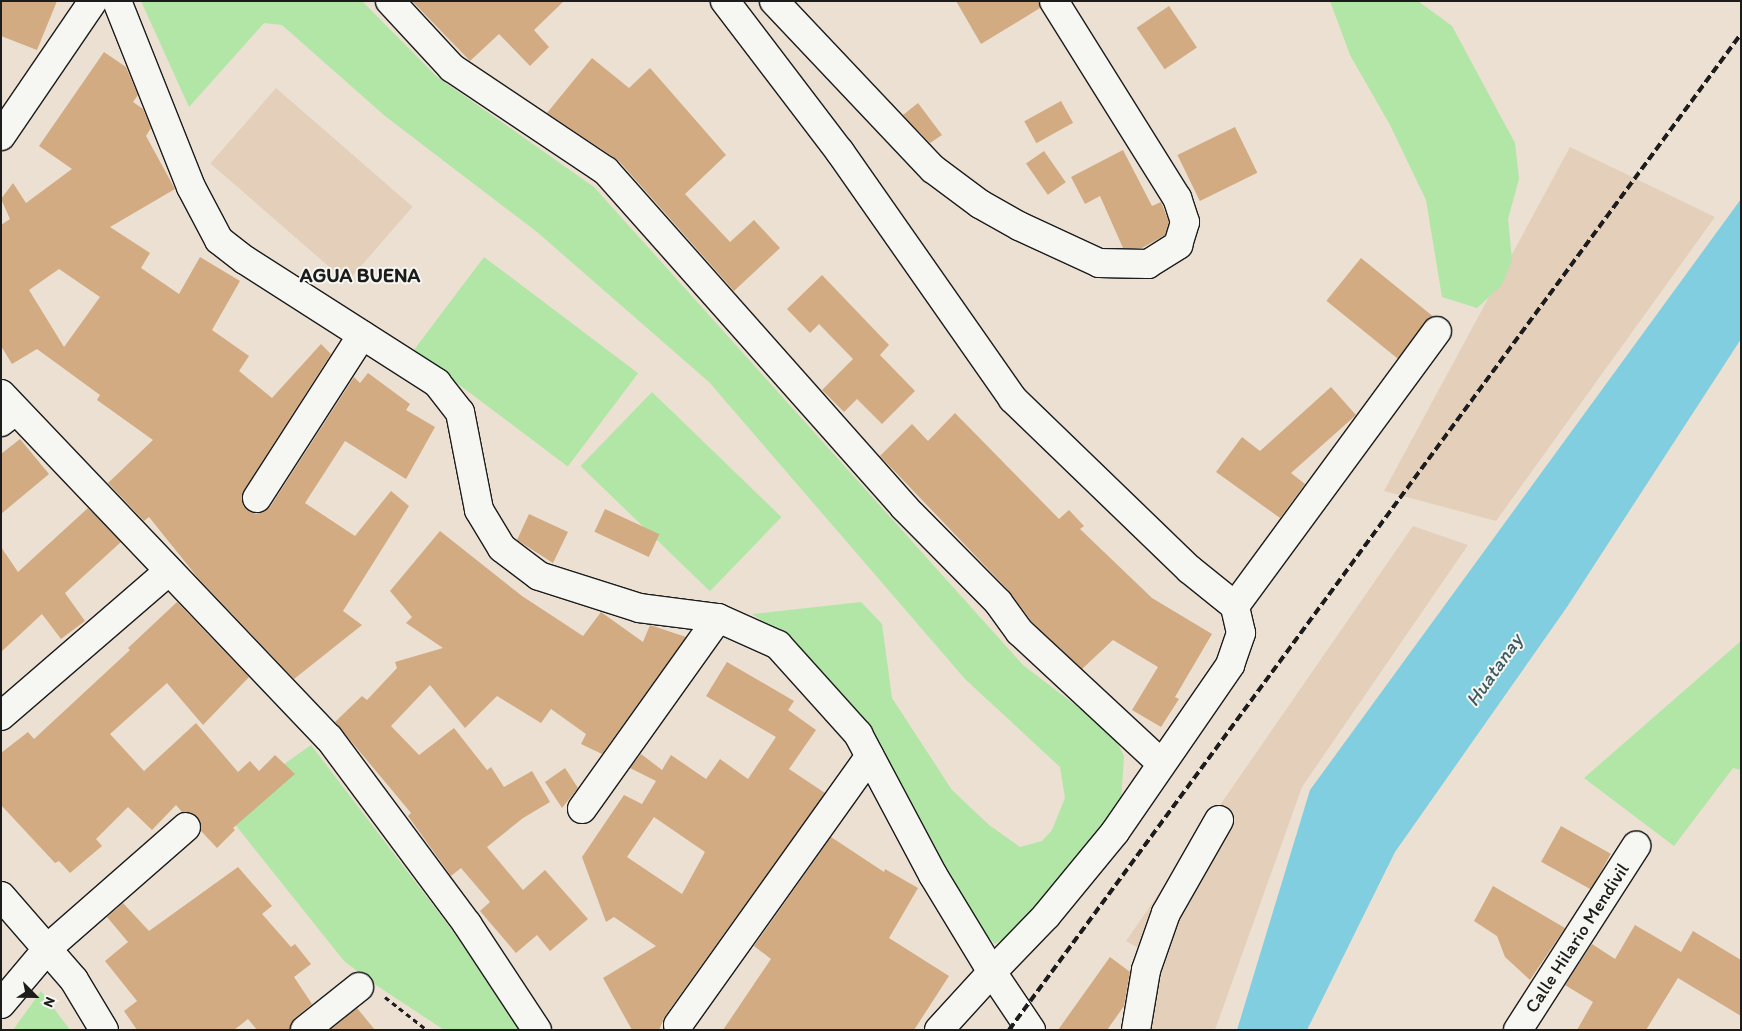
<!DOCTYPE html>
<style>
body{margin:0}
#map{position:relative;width:1742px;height:1031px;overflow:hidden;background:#ebe0d1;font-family:Itim,sans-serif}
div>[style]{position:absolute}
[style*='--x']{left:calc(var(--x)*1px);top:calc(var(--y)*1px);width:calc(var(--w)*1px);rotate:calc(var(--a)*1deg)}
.built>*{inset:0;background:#e4d0ba;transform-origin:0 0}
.green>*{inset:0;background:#b2e6a7;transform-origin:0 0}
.water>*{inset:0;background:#80cedf}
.building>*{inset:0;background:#d2ab83;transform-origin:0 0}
.path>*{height:3px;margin-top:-1.5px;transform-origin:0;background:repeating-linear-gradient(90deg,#1c1c1c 0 5px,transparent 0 9px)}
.roads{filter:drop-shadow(1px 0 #1c1c1c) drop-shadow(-1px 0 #1c1c1c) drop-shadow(0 1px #1c1c1c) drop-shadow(0 -1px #1c1c1c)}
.minor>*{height:28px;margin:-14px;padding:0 14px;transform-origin:14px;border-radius:14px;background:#f6f6f2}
.major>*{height:28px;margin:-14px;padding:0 14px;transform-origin:14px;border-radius:14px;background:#f6f6f2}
.rail>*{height:4px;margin-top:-2px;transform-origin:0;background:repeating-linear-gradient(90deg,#1c1c1c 0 8px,transparent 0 12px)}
span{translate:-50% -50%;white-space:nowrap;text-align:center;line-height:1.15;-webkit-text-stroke:4px #f6f6f2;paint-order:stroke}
.street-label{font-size:19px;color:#1c1c1c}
.neighbourhood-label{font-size:20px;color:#1c1c1c;font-weight:700}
.water-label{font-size:20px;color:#3f5a60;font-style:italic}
.frame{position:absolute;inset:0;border:2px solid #1c1c1c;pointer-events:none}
.north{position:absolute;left:10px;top:971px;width:50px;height:50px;-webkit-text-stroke:4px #f6f6f2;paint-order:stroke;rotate:113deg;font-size:14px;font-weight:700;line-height:20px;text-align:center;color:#1c1c1c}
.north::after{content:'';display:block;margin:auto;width:18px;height:22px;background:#1c1c1c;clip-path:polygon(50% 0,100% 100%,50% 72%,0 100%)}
</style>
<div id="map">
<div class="built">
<div style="left:276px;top:88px;width:181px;height:100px;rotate:41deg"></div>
<div style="clip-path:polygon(1570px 147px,1715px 217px,1496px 521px,1384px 491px)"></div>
<div style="clip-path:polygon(1413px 526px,1468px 545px,1302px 787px,1215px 1030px,1130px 1030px,1162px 961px,1126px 941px)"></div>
</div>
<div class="green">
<div style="clip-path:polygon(141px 1px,362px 1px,436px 76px,594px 187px,1023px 665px,1113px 734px,1124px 756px,1121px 802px,1013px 932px,995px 944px,968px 915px,785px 636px,752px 614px,861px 602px,882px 624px,892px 698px,952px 790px,989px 825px,1020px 847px,1042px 841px,1052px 830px,1065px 798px,1060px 767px,965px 679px,709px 382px,537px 232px,385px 116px,282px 25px,264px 23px,189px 107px)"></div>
<div style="clip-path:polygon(1330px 1px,1418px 1px,1452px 26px,1515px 143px,1519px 179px,1508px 219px,1512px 260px,1502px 285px,1477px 308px,1442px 297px,1426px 200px,1390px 125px,1350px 55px)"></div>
<div style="left:484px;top:257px;width:193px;height:117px;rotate:37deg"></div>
<div style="left:652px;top:392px;width:180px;height:103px;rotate:44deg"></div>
<div style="clip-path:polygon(1741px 641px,1741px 770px,1733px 768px,1674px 846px,1584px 778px)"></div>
<div style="clip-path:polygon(311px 745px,528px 1030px,444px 1030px,373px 983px,344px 961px,222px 808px)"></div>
<div style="clip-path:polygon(41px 991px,70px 1030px,13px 1030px)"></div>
</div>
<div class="water">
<div style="clip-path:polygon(1741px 199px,1741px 339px,1567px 607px,1395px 852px,1307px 1030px,1237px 1030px,1310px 790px)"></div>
</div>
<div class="building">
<div style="clip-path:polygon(1px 1px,57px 1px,37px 50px,1px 36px)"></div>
<div style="clip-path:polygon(412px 1px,564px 1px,534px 30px,549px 47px,530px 66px,499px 34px,470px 61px)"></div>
<div style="clip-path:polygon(956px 1px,1038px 1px,1040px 8px,981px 44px)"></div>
<div style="left:1169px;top:6px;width:50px;height:39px;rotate:56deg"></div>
<div style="clip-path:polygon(evenodd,104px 52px,126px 67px,138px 95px,133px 102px,143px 109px,151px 128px,146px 136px,175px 189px,110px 227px,150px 253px,141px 268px,179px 294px,200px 257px,240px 281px,212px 330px,249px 356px,239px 371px,272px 398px,321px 344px,331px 354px,244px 490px,243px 506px,256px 514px,270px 507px,354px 377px,360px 383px,368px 373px,410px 404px,406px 410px,435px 427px,406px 479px,345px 441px,305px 503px,355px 536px,391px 491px,409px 506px,343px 611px,362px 625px,294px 679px,198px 578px,149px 517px,144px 521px,108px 483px,153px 440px,97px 400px,100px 395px,37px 349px,12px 364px,1px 346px,1px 225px,10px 219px,1px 199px,13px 183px,26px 203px,72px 169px,39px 146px,104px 52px,59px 269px,100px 297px,64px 347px,29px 290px,59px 269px)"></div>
<div style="clip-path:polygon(592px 58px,629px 88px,650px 68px,726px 155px,685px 194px,730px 242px,754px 220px,780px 248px,734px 291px,618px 160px,547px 113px)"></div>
<div style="left:1061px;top:101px;width:25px;height:42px;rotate:61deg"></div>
<div style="clip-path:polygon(918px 103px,942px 135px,930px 143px,903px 115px)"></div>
<div style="left:1235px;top:127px;width:51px;height:64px;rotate:64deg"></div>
<div style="clip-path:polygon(1123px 150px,1152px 206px,1161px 202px,1169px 222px,1165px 235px,1142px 248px,1123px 248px,1100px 196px,1085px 204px,1071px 177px)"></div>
<div style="left:1044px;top:151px;width:38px;height:22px;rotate:55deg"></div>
<div style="left:1361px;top:258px;width:92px;height:55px;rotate:39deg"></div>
<div style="clip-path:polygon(822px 275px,889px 345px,880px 355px,915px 391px,882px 424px,857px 399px,844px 412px,822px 390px,853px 359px,819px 324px,810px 333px,787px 309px)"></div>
<div style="clip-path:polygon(1331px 387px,1356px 415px,1291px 473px,1305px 484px,1280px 518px,1216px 472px,1242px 437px,1260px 451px)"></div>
<div style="clip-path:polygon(955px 413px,1059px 519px,1069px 510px,1084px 526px,1080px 529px,1152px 598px,1212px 634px,1175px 697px,1179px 699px,1161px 727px,1132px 710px,1158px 667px,1113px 640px,1082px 669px,1032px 622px,1009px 591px,880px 456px,912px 424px,928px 441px)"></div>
<div style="clip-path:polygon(20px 439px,49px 474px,1px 514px,1px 454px)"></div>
<div style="clip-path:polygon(88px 508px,121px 542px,65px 593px,85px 621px,61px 639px,42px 614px,1px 652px,1px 547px,18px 572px)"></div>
<div style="left:605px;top:509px;width:60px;height:25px;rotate:25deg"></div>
<div style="clip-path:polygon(529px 514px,568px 532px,553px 563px,517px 540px)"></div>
<div style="clip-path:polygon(440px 531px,522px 596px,583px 636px,601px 612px,643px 642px,650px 625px,686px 637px,602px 754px,581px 744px,586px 734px,551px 709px,541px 723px,497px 696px,465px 728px,430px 685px,391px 726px,419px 755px,454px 728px,487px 770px,491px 767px,504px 787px,532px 771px,550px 802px,523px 818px,487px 847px,523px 890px,545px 870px,588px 919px,550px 951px,537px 935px,516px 953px,480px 911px,490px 902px,461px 868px,451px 876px,408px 816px,411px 813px,335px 722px,362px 696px,367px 700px,397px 668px,395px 662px,443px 648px,406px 623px,412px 617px,390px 591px)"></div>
<div style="clip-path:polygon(177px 602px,249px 677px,203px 725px,167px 683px,110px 734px,144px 771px,196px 723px,238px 772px,250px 761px,259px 771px,275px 755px,295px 774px,233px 828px,235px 830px,217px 848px,201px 831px,197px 816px,182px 812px,176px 805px,152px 830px,128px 807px,96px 839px,102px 846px,70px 873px,59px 861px,55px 863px,1px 805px,1px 753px,28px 732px,34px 739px,130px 650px,128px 648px)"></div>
<div style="clip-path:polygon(evenodd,727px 662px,794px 701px,788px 710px,816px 730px,789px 769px,825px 793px,665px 1016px,659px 1030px,632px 1030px,603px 978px,656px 946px,614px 917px,606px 922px,582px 857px,624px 795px,642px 804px,656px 781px,630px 768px,641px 754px,662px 770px,671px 755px,706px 779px,720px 759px,748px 779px,776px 737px,706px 696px,727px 662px,654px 817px,705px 852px,682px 894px,627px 857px,654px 817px)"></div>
<div style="clip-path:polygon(565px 768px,578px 788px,562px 808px,545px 782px)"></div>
<div style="left:1561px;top:826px;width:57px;height:41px;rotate:29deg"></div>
<div style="clip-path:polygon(831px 837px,884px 872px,885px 869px,918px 888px,889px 938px,949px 976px,914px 1030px,723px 1030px,771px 959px,754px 946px)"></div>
<div style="clip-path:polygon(238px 867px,272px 906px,262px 914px,291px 947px,295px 944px,311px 964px,294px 977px,312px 1004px,295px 1018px,290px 1030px,257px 1030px,248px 1019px,234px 1030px,137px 1030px,124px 1011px,137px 1001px,105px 961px,128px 942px,107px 917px,123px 903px,149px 931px)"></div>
<div style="clip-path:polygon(1493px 886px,1565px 928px,1530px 980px,1505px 957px,1497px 936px,1474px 921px)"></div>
<div style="clip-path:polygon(1635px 925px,1681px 952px,1693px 931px,1741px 960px,1741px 1016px,1678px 978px,1646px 1030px,1577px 1030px,1593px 1002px,1565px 985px,1592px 944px,1615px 959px)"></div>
<div style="clip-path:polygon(1110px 957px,1130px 972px,1124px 1006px,1107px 1030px,1058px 1030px)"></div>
<div style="clip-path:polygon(357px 1008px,375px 1030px,330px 1030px)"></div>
</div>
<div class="path">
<div style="--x:385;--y:997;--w:53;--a:38.2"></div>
</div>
<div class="roads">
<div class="minor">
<div style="--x:117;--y:1;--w:200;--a:68.3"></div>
<div style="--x:191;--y:187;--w:60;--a:62.2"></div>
<div style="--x:219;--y:240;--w:33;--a:38"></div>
<div style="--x:245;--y:260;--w:228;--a:32.6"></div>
<div style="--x:437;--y:383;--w:37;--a:52"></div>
<div style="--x:460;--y:412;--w:100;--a:79"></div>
<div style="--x:479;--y:510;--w:44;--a:58.8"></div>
<div style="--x:502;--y:548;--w:46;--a:37.1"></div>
<div style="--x:539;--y:576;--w:105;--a:17.7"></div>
<div style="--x:639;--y:608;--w:80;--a:7.2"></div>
<div style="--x:718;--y:618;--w:66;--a:24.2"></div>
<div style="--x:778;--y:645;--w:120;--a:48"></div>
<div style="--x:858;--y:734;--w:160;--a:62"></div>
<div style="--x:933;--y:875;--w:114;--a:58.7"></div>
<div style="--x:992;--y:972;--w:78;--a:-46"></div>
<div style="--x:1046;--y:916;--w:109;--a:-50.6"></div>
<div style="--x:1115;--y:832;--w:203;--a:-55.4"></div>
<div style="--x:1230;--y:665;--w:34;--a:-71"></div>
<div style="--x:1241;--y:633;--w:28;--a:-103"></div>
<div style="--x:1235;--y:606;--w:59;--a:-141.2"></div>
<div style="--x:1189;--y:569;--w:245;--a:-136"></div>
<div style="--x:1013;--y:399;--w:302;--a:-125"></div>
<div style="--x:840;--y:152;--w:190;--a:-127.3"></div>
<div style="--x:390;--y:1;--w:91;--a:47.2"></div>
<div style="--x:452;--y:68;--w:185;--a:33.8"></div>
<div style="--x:606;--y:171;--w:449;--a:48.4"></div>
<div style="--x:904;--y:507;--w:134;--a:45.3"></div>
<div style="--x:998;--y:602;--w:37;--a:54"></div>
<div style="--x:1020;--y:632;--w:192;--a:42.9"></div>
<div style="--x:774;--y:1;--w:231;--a:46.6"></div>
<div style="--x:933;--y:169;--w:59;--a:36.7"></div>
<div style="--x:980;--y:204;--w:45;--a:29.4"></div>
<div style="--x:1019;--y:226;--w:88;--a:24.8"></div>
<div style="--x:1099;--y:263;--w:49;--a:1.2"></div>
<div style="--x:1148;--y:264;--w:36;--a:-32"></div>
<div style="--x:1178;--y:245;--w:24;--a:-73"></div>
<div style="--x:1185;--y:222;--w:25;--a:-108"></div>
<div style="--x:1177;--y:198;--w:232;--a:-122"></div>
<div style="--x:1;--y:136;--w:163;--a:-55.7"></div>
<div style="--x:1;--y:422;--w:18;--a:-38"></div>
<div style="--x:257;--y:498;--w:194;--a:-57.2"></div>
<div style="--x:1235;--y:606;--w:341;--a:-53.7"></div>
<div style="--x:1;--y:716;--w:222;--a:-40.8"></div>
<div style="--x:582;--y:809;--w:234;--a:-54.5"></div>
<div style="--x:1;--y:896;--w:111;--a:49"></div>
<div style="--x:74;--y:980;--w:58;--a:59"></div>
<div style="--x:1;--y:1004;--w:75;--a:-49.9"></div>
<div style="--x:49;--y:947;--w:182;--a:-41.2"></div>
<div style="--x:678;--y:1025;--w:330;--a:-54.5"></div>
<div style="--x:305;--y:1030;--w:69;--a:-38.5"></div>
<div style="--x:1136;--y:1030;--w:61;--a:-80.5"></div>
<div style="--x:1146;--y:970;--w:60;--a:-70.7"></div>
<div style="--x:1166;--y:913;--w:107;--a:-60.3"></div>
<div style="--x:1518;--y:1030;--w:219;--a:-57.3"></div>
</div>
<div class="major">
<div style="--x:1;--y:394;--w:475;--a:46.4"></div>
<div style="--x:329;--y:738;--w:232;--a:53.4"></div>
<div style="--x:467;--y:924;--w:127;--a:56.6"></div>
<div style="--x:939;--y:1030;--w:79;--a:-47.6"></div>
<div style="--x:992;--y:972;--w:70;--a:56.1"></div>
</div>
</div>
<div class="rail">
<div style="--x:1009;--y:1030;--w:1236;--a:-53.69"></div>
</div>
<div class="street-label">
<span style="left:1577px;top:938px;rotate:-57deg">Calle Hilario Mendivil</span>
</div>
<div class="neighbourhood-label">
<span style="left:360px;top:275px">AGUA BUENA</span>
</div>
<div class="water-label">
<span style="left:1494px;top:670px;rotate:-55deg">Huatanay</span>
</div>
<div class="frame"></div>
<div class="north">N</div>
</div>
